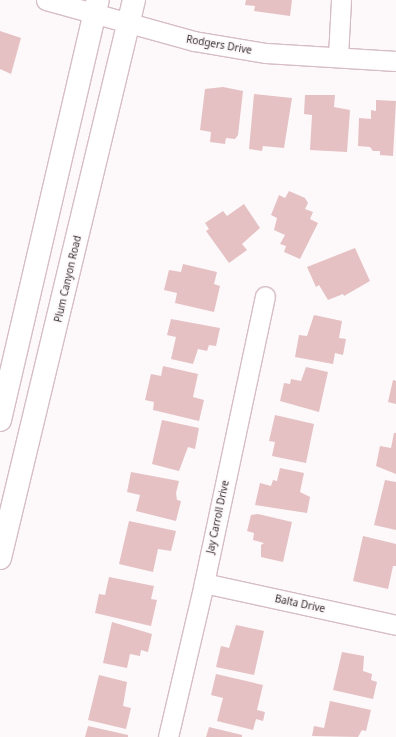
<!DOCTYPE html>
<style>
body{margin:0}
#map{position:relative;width:396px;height:737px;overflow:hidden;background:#fdf8fa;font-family:"Noto Sans",sans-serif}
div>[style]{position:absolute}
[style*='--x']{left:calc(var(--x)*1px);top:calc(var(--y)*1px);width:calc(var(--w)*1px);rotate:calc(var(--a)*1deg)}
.building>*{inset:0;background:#e5c1c3}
.roads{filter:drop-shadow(1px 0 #d6bdc6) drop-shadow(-1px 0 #d6bdc6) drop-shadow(0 1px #d6bdc6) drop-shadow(0 -1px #d6bdc6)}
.minor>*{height:19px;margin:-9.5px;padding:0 9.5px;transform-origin:9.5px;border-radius:9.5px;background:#fff}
.major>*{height:22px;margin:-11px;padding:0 11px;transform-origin:11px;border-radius:11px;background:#fff}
span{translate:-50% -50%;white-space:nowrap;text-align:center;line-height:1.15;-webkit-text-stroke:3.5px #fdf8fa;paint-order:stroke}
.street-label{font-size:10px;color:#372e32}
</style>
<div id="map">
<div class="building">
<div style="clip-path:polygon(246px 0,292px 0,290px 16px,254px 11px,255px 6px,245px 5px)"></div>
<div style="clip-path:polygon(0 31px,21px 38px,11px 74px,0 69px)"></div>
<div style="clip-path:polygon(223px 87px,243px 91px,238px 135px,235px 139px,226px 138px,225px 144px,210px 142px,211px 132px,200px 130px,205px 89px)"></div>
<div style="clip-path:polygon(254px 94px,292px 98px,284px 148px,263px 146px,262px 151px,249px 149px)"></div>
<div style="clip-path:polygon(305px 95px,335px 95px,334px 107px,350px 110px,347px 152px,310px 150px,312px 115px,304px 114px)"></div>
<div style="clip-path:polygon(376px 100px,396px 101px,393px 156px,380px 155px,380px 151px,373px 151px,370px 147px,358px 146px,359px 118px,371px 119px,371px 110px,376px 111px)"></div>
<div style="clip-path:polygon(289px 191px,305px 198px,308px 203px,305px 209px,313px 212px,310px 219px,318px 223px,300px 259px,284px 252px,286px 246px,280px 244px,285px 235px,274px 230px,277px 218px,271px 215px,279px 195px,285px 198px)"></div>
<div style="clip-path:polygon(244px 204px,260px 228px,242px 244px,247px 250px,229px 263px,206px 231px,209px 229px,205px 223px,223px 211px,227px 216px)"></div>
<div style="clip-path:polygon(355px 248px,370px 281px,344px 296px,343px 294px,328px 300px,319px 285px,316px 287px,307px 267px)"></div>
<div style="clip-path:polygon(183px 264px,217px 272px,214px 284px,220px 286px,214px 312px,175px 303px,177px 293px,164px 290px,169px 270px,181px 272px)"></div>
<div style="clip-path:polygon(314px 315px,342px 321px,339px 338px,346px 339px,343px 355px,335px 353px,333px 364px,295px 357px,299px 335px,307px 336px)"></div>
<div style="clip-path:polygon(171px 319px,220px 328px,216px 346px,209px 345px,207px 351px,198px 349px,193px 364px,171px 359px,176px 337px,167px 335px)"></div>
<div style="clip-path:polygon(163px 366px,198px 374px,193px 397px,204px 400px,199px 421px,153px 410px,154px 402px,145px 400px,151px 374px,161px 376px)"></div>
<div style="clip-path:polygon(306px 367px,328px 372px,319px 412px,280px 401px,284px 383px,290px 384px,291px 379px,301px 381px)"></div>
<div style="clip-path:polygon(393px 380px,396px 381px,396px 404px,388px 402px)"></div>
<div style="clip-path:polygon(275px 415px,314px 424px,306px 463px,272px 456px,275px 442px,269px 441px)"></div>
<div style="clip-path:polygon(162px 420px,199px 428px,195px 449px,188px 447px,179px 471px,152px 464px)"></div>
<div style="clip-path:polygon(394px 433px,396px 433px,396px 474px,376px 466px,380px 446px,391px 448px)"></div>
<div style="clip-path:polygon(280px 468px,304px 473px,300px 492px,310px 497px,307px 513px,255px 505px,260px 483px,271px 486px,273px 480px,277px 481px)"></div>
<div style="clip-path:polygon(131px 472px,179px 481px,176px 493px,177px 500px,181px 501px,176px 521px,136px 511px,140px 495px,127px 492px)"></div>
<div style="clip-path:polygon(385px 480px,396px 482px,396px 530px,374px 525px)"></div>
<div style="clip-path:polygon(258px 514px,292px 522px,283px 562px,261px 557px,261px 545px,264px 543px,253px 540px,254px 533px,247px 531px,251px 515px)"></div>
<div style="clip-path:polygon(129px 521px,176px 531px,171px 551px,158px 549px,153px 572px,119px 564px)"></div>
<div style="clip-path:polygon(363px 536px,396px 544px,396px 566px,393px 566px,388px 589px,353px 581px)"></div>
<div style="clip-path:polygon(109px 577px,154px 586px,151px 599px,157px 600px,151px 626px,95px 613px,99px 594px,105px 595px)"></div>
<div style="clip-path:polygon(112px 622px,152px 634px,148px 652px,141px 650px,140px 656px,130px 654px,127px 668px,103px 663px)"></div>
<div style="clip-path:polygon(236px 625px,264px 631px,254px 675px,216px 667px,221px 646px,229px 648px)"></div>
<div style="clip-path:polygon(342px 652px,364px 656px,363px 671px,372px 674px,371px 680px,377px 682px,373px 699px,333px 690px)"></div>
<div style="clip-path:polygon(216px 674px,263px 685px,257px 710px,265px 712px,263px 721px,256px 719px,253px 730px,217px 721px,223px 698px,211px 695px)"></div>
<div style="clip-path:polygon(99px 675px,127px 682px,123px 706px,131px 708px,126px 729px,88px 720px)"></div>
<div style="clip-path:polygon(330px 701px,371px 710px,366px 731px,362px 730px,358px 737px,312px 736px,314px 726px,324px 728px)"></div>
<div style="clip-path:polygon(88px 726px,128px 735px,128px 737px,85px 737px)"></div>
<div style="clip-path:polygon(209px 727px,242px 735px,242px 737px,206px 737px)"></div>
</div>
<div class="roads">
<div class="minor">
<div style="--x:46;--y:0;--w:154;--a:15.5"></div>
<div style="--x:194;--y:41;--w:73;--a:9.5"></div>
<div style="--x:266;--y:53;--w:130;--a:3.5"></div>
<div style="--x:338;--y:56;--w:56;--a:-86.9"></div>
<div style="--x:204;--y:583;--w:197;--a:12.3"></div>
<div style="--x:168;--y:737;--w:158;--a:-76.8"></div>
<div style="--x:204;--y:583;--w:293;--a:-78"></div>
</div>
<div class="major">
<div style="--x:0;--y:420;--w:431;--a:-76.9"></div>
<div style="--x:0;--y:558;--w:574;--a:-76.5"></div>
</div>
</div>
<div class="street-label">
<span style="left:219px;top:45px;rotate:10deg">Rodgers Drive</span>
<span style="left:68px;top:279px;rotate:-77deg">Plum Canyon Road</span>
<span style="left:218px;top:517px;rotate:-78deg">Jay Carroll Drive</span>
<span style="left:300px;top:604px;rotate:12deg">Balta Drive</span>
</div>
</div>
